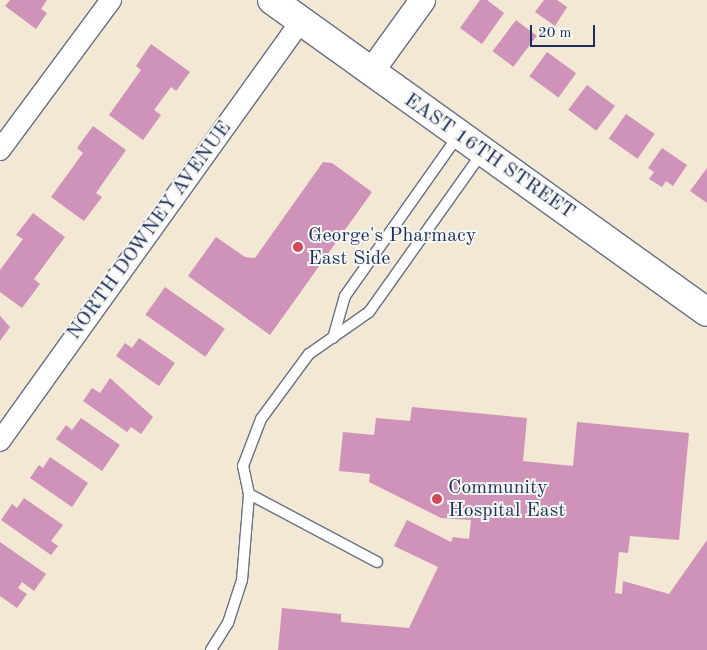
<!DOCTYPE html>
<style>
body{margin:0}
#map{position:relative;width:707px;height:650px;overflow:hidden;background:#f2e8d3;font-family:"Old Standard TT",serif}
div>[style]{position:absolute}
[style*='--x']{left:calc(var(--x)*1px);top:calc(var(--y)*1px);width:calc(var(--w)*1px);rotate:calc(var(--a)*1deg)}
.building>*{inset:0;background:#cf92b9;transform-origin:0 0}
.roads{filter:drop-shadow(1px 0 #667087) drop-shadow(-1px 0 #667087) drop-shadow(0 1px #667087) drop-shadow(0 -1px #667087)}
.service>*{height:10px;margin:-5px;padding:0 5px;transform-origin:5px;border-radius:5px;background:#fff}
.minor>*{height:20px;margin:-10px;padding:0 10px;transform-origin:10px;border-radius:10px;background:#fff}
.tertiary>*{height:25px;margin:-12.5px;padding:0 12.5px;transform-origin:12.5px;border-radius:12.5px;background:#fff}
.secondary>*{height:28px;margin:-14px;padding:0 14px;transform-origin:14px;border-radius:14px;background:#fff}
.dots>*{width:14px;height:14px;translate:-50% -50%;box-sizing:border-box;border:2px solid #f6f6f2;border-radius:50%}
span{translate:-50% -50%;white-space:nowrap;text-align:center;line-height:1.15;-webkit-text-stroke:4px #f6f6f2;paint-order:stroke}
.street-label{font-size:20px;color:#1b2f5e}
.poi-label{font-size:20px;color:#1b2f5e}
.left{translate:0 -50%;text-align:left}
.scale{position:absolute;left:530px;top:25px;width:65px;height:22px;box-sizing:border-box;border:2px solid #1b2f5e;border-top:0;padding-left:6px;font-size:15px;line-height:18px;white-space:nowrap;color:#1b2f5e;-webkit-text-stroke:4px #f6f6f2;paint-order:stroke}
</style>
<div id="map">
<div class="building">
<div style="clip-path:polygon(10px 0,47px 0,41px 9px,47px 13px,36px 29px,5px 6px)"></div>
<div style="clip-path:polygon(480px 0,487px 0,504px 13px,482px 44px,460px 28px)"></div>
<div style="clip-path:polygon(544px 0,557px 0,567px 7px,555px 26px,535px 12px)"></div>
<div style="left:516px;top:20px;width:26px;height:39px;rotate:37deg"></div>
<div style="clip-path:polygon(151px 44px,190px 72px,176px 91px,171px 87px,154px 110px,161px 115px,143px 140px,109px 115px,141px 70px,136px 66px)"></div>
<div style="left:547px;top:52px;width:36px;height:30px;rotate:36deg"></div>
<div style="left:587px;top:85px;width:35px;height:31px;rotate:37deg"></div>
<div style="left:626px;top:114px;width:35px;height:30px;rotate:35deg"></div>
<div style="clip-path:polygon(93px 126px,126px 150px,96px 193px,102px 197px,84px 221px,51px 197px,83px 153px,77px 148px)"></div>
<div style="clip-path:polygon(662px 148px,687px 165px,673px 186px,666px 181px,662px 187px,649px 179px,654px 172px,648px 168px)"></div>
<div style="clip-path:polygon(323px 162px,332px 163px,372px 192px,270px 335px,188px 276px,216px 237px,245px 257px,255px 258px)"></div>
<div style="clip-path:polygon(707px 168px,707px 203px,690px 191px)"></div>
<div style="clip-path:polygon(33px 213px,65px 237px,34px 279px,40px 284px,22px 308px,0 292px,0 270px,23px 239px,16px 235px)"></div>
<div style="left:165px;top:287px;width:73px;height:34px;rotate:35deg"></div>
<div style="clip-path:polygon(0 316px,10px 327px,0 341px)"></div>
<div style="clip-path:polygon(139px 338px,175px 363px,159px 386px,116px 356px,125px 343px,132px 348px)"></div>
<div style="clip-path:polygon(110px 378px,153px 417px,141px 434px,131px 427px,127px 432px,83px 401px,92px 388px,100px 393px)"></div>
<div style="clip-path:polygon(412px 407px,527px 418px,523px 461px,573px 466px,577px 422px,689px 433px,679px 540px,630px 536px,628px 553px,619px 552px,615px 593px,622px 594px,623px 581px,669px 594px,707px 540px,707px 650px,278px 650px,282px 608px,341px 614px,341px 622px,409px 628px,438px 567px,394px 546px,407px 520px,451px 542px,453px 537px,469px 539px,471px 520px,441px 518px,369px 482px,370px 474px,339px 471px,343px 432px,374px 435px,376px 418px,410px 421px)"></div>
<div style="clip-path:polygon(81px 418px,120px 445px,102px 471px,56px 439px,66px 425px,72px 430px)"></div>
<div style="clip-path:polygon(50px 457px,88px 483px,72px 507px,30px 478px,39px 465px,43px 468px)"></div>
<div style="clip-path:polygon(24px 498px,63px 525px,51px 541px,58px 546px,51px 555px,1px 520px,12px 504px,17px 508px)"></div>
<div style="clip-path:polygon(0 542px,46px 574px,34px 591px,22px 582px,18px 588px,27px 594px,17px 608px,0 596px)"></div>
</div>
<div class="roads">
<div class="service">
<div style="--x:333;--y:338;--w:44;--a:-74.1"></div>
<div style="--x:345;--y:296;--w:196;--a:-54.8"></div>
<div style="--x:249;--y:494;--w:145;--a:28"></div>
<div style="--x:211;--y:650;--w:32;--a:-58"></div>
<div style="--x:228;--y:623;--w:45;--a:-72"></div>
<div style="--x:242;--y:580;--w:86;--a:-85.3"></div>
<div style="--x:249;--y:494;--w:29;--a:-102"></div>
<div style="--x:243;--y:466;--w:50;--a:-69"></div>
<div style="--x:261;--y:419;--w:81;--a:-53.6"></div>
<div style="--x:309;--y:354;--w:73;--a:-35"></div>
<div style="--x:369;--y:312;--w:195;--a:-54.6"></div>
</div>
<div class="minor">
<div style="--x:0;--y:150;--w:187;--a:-53.5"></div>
<div style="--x:0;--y:441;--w:517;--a:-54.37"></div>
</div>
<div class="tertiary">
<div style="--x:370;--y:72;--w:89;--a:-54.2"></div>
</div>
<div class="secondary">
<div style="--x:272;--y:0;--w:535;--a:35.65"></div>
</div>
</div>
<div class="dots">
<div style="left:298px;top:247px;background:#d1495b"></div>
<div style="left:437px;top:499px;background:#d1495b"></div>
</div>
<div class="street-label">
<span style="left:489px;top:157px;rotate:35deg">EAST 16TH STREET</span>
<span style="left:150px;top:231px;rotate:-54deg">NORTH DOWNEY AVENUE</span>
</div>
<div class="poi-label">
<span class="left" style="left:308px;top:248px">George's Pharmacy<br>East Side</span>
<span class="left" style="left:448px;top:500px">Community<br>Hospital East</span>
</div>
<div class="scale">20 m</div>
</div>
